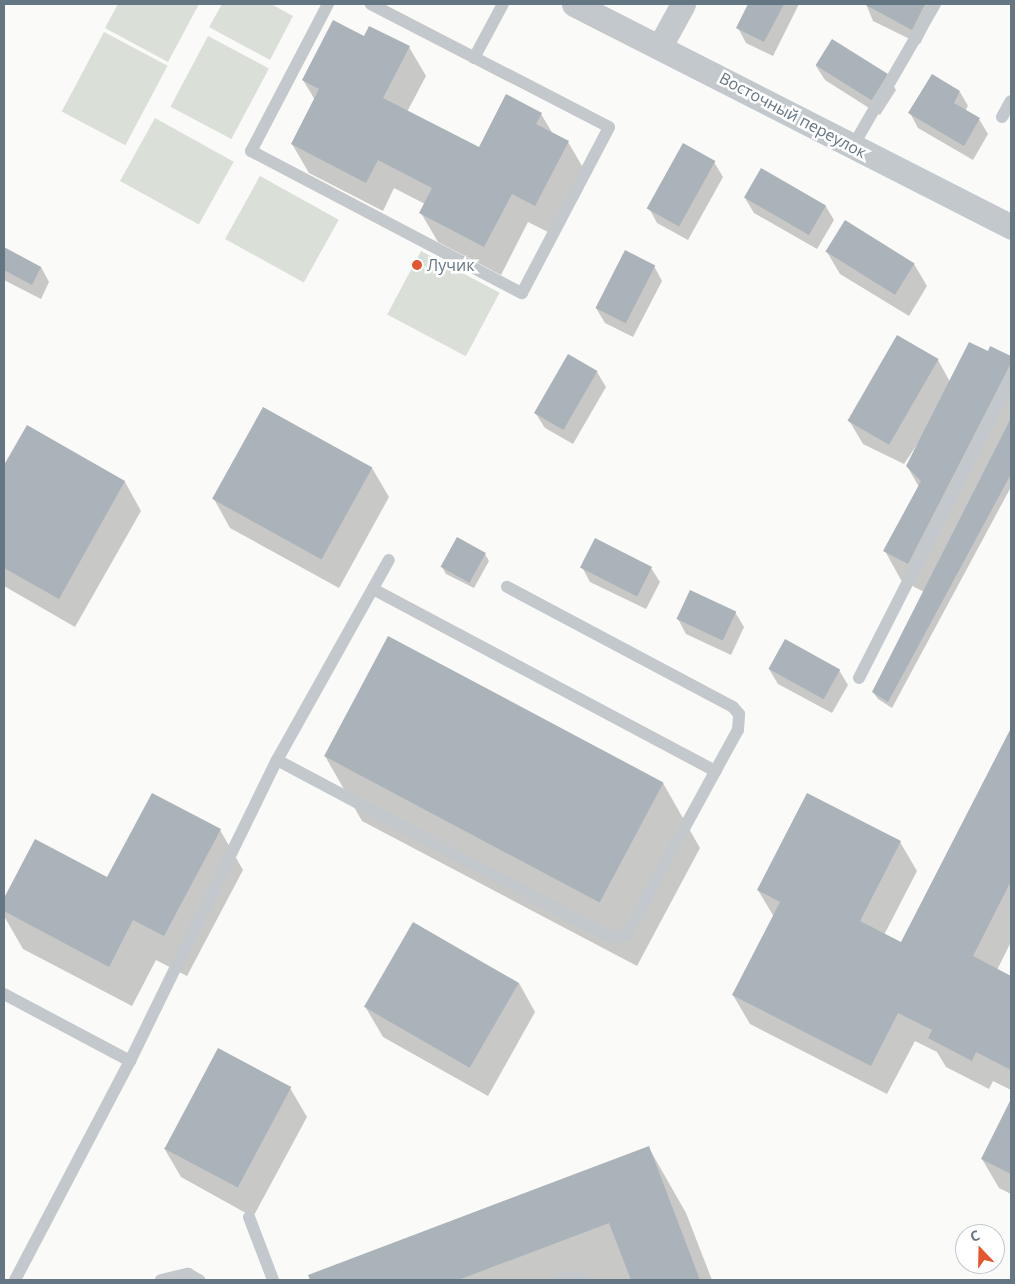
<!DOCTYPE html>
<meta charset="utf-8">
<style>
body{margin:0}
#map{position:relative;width:1015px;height:1284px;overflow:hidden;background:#fafaf8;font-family:"Open Sans",sans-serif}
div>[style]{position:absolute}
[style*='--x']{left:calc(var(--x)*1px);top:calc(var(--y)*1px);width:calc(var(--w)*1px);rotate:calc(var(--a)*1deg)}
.green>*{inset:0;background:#dadfd7;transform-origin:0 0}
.shadow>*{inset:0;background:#0003}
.building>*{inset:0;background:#aab3b9;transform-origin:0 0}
.lane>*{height:12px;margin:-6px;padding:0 6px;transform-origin:6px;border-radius:6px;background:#c3c8cc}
.street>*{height:25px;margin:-12.5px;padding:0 12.5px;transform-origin:12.5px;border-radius:12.5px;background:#c3c8cc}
.dots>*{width:14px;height:14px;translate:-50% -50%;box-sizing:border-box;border:2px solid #fff;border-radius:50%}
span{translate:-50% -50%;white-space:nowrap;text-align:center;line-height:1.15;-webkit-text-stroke:5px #fff;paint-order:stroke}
.street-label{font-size:16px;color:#657683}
.poi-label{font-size:16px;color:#657683}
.left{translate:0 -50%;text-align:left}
.frame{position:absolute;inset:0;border:5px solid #657683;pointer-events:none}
.north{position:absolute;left:955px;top:1224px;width:50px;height:50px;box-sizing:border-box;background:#fff;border:1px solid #c1c8cd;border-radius:50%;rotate:339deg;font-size:14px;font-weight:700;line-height:20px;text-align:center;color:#657683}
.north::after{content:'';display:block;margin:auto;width:18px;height:22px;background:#e4572e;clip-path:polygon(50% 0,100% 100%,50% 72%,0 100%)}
</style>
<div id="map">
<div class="green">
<div style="clip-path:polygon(118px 4px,199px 4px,168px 62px,105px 28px)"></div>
<div style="clip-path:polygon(222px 4px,271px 4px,293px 16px,270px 60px,209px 27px)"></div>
<div style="left:104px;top:32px;width:72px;height:90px;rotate:28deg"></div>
<div style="left:208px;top:36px;width:69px;height:80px;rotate:28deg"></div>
<div style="left:155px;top:118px;width:90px;height:72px;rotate:29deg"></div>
<div style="left:260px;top:176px;width:90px;height:72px;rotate:29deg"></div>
<div style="left:421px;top:251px;width:89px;height:72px;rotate:28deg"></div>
</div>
<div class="shadow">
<div style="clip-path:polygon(750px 4px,799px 4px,773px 56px,746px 43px,738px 28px)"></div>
<div style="clip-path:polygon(866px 4px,926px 4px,933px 18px,920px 44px,873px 21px)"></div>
<div style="clip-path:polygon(365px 38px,409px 47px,426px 76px,407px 112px,479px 148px,541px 114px,553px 134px,568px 142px,585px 171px,552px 234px,528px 222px,501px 275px,438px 242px,421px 213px,425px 204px,394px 188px,383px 211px,309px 173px,292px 144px,315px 100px,303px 80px)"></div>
<div style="clip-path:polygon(816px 66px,887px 75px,896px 90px,880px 115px,825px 80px)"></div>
<div style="clip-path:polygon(960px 92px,968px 106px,965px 111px,979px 119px,988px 134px,973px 160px,918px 128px,910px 113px)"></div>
<div style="clip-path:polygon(714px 162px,723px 177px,688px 240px,657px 223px,649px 208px)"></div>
<div style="clip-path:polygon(745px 198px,825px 205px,834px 220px,817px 249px,754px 213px)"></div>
<div style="clip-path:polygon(846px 222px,914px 264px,927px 286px,909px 316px,840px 274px,827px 252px)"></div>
<div style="clip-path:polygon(4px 248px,41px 267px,49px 282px,41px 299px,4px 280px)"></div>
<div style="clip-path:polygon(654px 266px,662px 281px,633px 337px,605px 323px,596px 308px)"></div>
<div style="clip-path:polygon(991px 347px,1011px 357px,1011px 487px,892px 708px,878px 699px,873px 692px,924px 592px,901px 580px,885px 551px,919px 487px,907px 466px,922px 437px,904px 464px,863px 444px,850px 422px,938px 360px,950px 382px,988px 353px)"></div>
<div style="clip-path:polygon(597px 372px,606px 387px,573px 444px,545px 428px,536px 414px)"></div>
<div style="clip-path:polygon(27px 427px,125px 482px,141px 511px,75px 627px,4px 586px,4px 468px)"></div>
<div style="clip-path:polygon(372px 468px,389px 497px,339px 588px,230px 528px,214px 499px)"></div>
<div style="clip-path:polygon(485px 554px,489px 561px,474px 588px,446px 574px,442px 567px)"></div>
<div style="clip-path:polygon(582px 567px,651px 568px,660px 582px,646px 609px,590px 582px)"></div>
<div style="clip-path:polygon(735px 612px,744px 627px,731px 655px,686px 634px,678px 619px)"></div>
<div style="clip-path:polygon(785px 640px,839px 670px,848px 685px,832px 713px,778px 684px,769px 669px)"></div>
<div style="clip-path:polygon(1011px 731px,1011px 942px,997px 970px,1011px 977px,1011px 1090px,993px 1081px,989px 1089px,946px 1067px,937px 1052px,915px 1041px,887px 1094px,750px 1024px,733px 995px,774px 917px,758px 890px,808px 795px,900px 842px,917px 871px,884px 935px,901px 944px)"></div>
<div style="clip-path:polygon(325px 756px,663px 783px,700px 848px,637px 966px,362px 821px)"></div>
<div style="clip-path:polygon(220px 830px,243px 870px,187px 976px,156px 960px,132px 1006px,23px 949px,4px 916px,4px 901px,35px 841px,107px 879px)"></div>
<div style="clip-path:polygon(414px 924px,519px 983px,535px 1012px,488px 1096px,383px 1037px,366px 1008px)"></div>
<div style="clip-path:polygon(290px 1088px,307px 1117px,253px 1217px,181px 1177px,164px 1148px)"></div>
<div style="clip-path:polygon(1011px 1102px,1011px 1194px,999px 1188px,982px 1159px)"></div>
<div style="clip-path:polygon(649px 1148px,686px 1213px,712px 1280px,311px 1280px,310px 1276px)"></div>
</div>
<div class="building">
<div style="clip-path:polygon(748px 4px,784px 4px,764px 42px,736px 28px)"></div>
<div style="clip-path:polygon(864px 4px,925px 4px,912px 30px)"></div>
<div style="clip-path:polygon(333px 20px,364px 36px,369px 26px,410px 46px,383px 98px,479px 147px,506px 94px,542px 113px,536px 124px,569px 141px,535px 206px,512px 194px,484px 247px,419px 213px,432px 188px,378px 160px,366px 183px,291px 144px,319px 89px,302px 80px)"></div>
<div style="left:832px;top:39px;width:66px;height:31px;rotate:32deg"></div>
<div style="clip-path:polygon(932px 74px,960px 91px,954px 103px,980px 118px,964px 146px,908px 113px)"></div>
<div style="left:683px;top:143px;width:37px;height:75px;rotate:29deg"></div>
<div style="left:761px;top:168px;width:75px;height:34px;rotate:30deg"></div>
<div style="left:845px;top:220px;width:82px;height:37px;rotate:32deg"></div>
<div style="clip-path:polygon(4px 247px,41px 267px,32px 285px,4px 270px)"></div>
<div style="left:625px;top:250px;width:34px;height:65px;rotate:27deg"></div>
<div style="left:897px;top:335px;width:48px;height:99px;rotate:30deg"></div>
<div style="clip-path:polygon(969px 342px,988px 351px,990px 346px,1011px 356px,1011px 363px,908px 564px,883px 551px,921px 481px,906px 466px)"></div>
<div style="left:568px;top:354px;width:34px;height:68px;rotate:30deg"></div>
<div style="left:263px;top:407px;width:125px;height:105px;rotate:29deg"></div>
<div style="clip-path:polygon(1011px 418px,1011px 474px,888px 702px,872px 692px)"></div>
<div style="clip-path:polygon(27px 425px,125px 481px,59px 599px,4px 568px,4px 465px)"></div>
<div style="left:457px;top:537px;width:33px;height:34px;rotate:29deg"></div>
<div style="left:595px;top:538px;width:64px;height:33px;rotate:27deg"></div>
<div style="left:690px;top:590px;width:51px;height:32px;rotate:25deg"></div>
<div style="left:388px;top:636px;width:312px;height:136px;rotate:28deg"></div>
<div style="left:785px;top:639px;width:63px;height:34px;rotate:29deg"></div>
<div style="clip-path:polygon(1011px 728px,1011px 881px,973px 956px,1011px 976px,1011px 1070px,976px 1052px,972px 1061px,928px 1038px,932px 1030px,898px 1013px,871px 1066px,732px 995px,780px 902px,757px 890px,807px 793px,901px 841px,860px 921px,901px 942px)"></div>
<div style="clip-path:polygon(152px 793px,221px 829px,164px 936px,133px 920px,109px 967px,4px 911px,4px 898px,35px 839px,107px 877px)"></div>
<div style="left:413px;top:922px;width:122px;height:98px;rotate:30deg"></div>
<div style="left:218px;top:1048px;width:83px;height:114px;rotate:28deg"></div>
<div style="clip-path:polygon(1011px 1099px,1011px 1174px,981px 1159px)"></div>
<div style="clip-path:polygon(649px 1146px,700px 1280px,631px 1280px,609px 1223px,458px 1280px,310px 1280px,308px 1275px)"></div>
</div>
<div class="lane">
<div style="--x:328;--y:4;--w:166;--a:117.6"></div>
<div style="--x:251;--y:151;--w:306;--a:27.7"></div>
<div style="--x:522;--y:293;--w:187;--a:-62.3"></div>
<div style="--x:609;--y:127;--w:268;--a:-152.7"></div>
<div style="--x:474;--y:58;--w:61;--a:-61.8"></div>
<div style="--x:1002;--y:117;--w:18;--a:-61"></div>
<div style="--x:853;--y:146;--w:164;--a:-60"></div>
<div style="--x:373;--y:589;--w:388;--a:28"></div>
<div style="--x:859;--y:678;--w:335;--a:-63.1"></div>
<div style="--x:277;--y:760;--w:373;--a:28"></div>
<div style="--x:606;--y:935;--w:9;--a:18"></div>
<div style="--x:615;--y:938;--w:11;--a:-15"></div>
<div style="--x:626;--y:935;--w:234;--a:-61.4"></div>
<div style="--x:738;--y:730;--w:16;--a:-86"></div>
<div style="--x:739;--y:714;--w:9;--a:-131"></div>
<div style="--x:733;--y:707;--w:256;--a:-152"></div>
<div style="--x:4;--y:994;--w:143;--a:28"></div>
<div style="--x:249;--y:1217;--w:67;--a:69.1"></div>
<div style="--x:15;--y:1280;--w:247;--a:-62.3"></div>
<div style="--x:130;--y:1061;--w:335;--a:-64"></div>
<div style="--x:277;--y:760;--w:229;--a:-60.8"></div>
<div style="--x:161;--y:1280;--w:28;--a:-13"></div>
<div style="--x:188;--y:1274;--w:13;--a:29"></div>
<div style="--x:558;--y:1280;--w:19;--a:-12"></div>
<div style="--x:577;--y:1276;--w:9;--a:27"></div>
</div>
<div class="street">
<div style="--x:574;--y:4;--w:491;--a:27"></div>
<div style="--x:660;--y:46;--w:48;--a:-61.3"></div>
</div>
<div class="dots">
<div style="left:417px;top:265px;background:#e4572e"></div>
</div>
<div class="street-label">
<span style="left:793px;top:115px;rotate:28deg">Восточный переулок</span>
</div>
<div class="poi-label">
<span class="left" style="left:427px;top:265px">Лучик</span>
</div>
<div class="frame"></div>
<div class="north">С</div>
</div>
